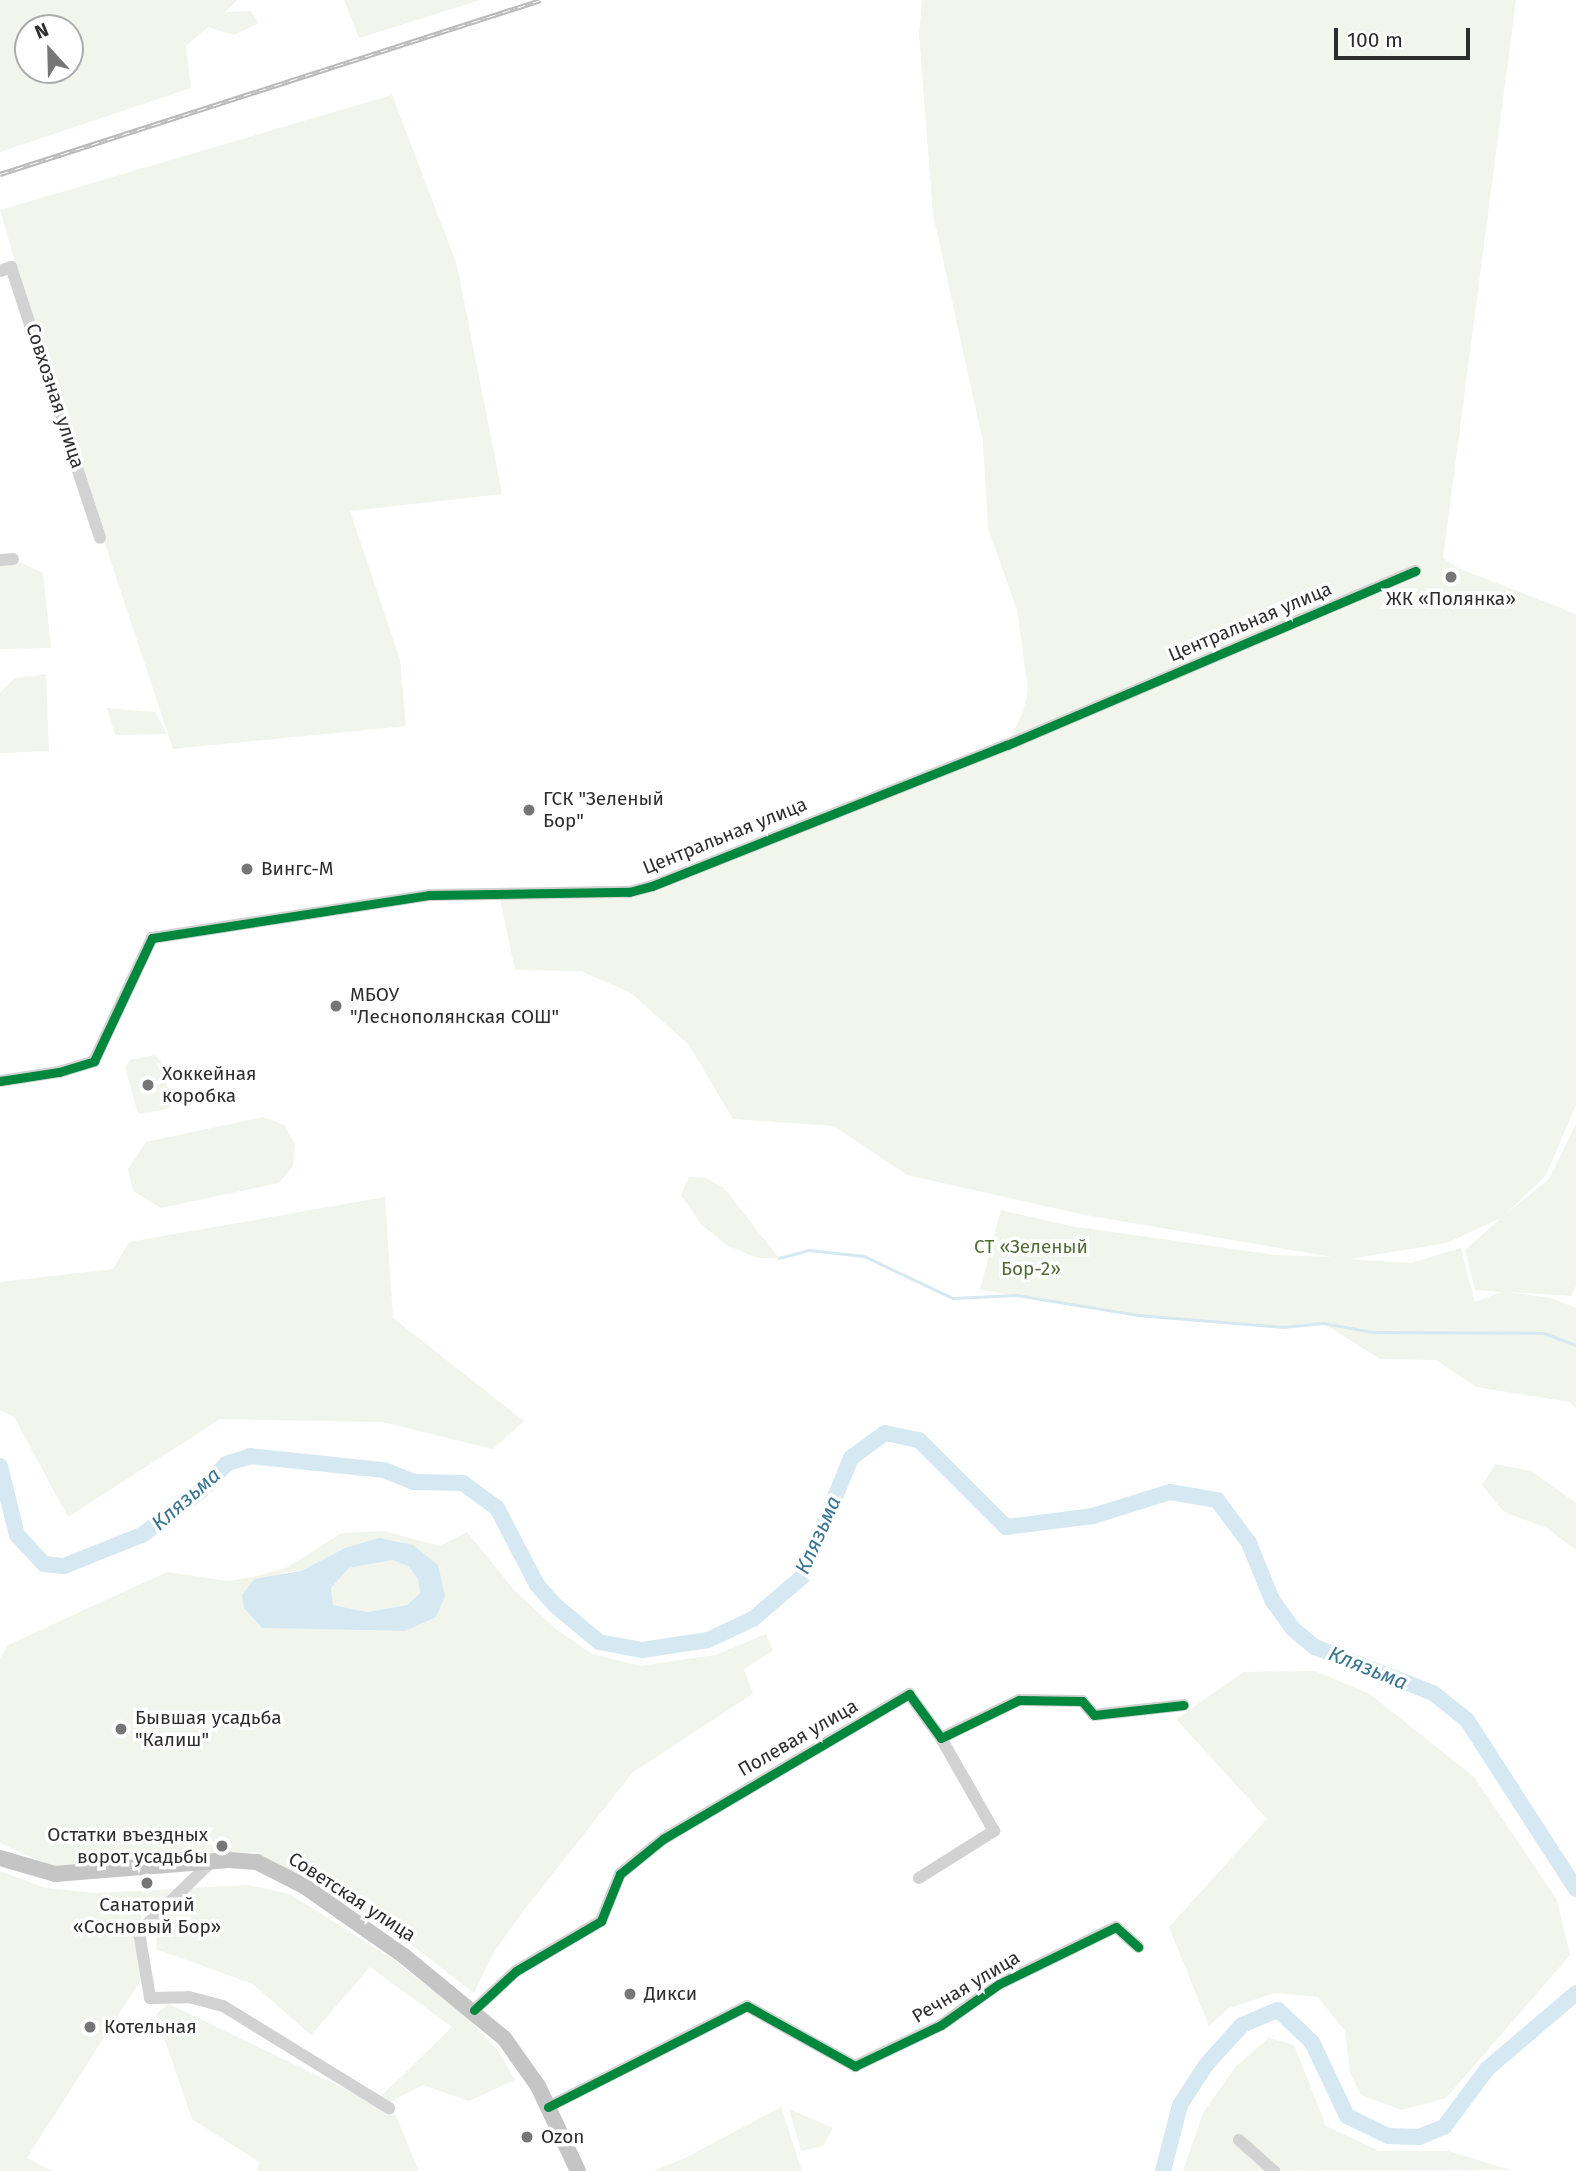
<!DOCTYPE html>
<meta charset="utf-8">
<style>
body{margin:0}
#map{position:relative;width:1576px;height:2171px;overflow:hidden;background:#fff;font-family:"Fira Sans",sans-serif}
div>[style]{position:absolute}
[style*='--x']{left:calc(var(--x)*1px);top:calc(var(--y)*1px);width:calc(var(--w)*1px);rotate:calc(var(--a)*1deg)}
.green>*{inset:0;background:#f1f5eb}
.water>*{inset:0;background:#d6e9f2}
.stream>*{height:2.5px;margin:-1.25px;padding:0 1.25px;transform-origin:1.25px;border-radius:1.25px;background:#d6e9f2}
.river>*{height:16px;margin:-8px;padding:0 8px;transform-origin:8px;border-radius:8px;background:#d6e9f2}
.minor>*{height:12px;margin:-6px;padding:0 6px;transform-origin:6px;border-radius:6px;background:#d2d2d2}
.major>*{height:16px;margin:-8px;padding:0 8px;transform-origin:8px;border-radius:8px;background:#c5c5c5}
.rail>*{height:5px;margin-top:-2.5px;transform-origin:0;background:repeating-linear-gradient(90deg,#fff 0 8px,#b9b9b9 0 16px);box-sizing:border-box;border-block:2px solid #b9b9b9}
.cycleway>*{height:9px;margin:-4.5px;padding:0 4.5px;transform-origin:4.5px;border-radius:4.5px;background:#00873e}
.dots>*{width:19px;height:19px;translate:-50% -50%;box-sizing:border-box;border:4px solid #fff;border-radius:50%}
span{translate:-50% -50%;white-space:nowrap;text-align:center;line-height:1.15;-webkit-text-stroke:7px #fff;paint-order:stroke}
.street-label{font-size:19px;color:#2d2d2d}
.poi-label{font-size:19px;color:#2d2d2d}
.left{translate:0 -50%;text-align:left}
.right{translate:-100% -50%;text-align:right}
.park-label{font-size:19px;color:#536b39}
.water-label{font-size:21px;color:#387592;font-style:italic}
.north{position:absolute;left:14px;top:14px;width:70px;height:70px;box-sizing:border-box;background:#fff;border:2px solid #ababab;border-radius:50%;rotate:338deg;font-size:19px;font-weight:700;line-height:28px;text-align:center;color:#2d2d2d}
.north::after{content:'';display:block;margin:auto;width:24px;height:32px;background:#767676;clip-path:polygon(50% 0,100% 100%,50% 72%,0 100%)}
.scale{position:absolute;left:1334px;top:28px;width:136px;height:32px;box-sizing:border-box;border:4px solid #2d2d2d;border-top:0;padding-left:9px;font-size:21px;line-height:24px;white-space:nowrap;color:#2d2d2d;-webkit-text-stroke:5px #fff;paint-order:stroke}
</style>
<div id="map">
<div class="green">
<div style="clip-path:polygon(evenodd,0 0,237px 0,225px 12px,251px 11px,259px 23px,234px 35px,208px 27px,186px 46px,191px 88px,0 152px,0 0,28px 28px,70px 28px,70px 70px,28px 70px,28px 28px)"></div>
<div style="clip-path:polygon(344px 0,481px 0,359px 38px)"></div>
<div style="clip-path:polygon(evenodd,922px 0,1516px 0,1443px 558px,1458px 568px,1576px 614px,1576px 1105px,1546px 1175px,1506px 1214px,1549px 1179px,1576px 1124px,1576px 1286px,1571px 1296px,1507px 1292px,1551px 1298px,1576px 1308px,1576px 1409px,1570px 1402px,1476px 1387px,1436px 1360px,1380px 1359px,1323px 1323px,1283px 1327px,1138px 1315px,980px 1290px,1001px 1210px,1070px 1226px,1276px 1255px,1332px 1257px,1080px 1214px,907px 1175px,834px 1126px,733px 1119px,689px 1045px,631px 993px,581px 971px,515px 970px,499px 894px,629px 892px,1007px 745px,1023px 712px,1028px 690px,1017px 610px,988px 528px,983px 442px,933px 214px,919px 34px,922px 0,1501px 1218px,1465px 1250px,1475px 1290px,1501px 1292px,1475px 1302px,1461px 1248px,1411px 1263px,1349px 1259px,1447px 1243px,1501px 1218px)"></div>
<div style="clip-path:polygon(392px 95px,457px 265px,502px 494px,350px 511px,400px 660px,406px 726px,173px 749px,40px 347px,0 210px)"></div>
<div style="clip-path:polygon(13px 559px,43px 573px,51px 648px,0 649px,0 560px)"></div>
<div style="clip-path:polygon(46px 674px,49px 751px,0 753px,0 692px,15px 678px)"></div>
<div style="clip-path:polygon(107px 708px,155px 712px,167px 734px,115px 735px)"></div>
<div style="clip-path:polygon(154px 1055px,161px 1061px,172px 1103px,167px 1109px,138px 1114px,125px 1067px,130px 1060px)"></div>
<div style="clip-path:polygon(263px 1117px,284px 1125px,295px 1144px,293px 1166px,279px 1183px,161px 1208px,133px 1191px,128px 1169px,146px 1142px)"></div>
<div style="clip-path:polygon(689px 1177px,706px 1178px,724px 1188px,779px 1258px,758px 1258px,726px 1245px,700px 1223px,681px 1195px)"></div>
<div style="clip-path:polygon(385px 1197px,393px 1318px,524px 1421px,493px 1449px,382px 1422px,220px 1419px,68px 1517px,14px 1417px,0 1410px,0 1282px,113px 1269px,129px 1242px)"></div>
<div style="clip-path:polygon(1495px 1464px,1531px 1471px,1576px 1503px,1576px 1550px,1547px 1528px,1504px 1512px,1482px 1485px)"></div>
<div style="clip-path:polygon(evenodd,384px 1531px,440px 1546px,467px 1532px,514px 1590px,556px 1629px,592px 1654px,640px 1666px,715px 1655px,766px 1634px,773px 1651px,744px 1669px,753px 1694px,633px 1772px,521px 1914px,492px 1955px,474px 1993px,408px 1942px,255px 1852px,56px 1868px,0 1843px,0 1658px,8px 1645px,167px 1572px,228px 1581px,253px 1577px,286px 1568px,342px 1533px,384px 1531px,345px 1548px,438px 1564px,405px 1631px,262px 1628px,244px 1608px,286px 1572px,301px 1571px,345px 1548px)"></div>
<div style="clip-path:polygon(393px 1560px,408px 1566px,418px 1579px,420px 1593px,407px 1605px,367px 1612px,333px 1605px,331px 1588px,349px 1568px)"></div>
<div style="clip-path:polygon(1315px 1671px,1370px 1694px,1474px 1777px,1557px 1900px,1570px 1955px,1446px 2098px,1402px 2110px,1361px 2095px,1350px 2073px,1345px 2031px,1318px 1997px,1275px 1993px,1229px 2008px,1209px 2026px,1169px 1927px,1267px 1819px,1176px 1719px,1244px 1672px)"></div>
<div style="clip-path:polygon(0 1871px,46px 1888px,96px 1893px,248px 1885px,290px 1894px,394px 1960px,468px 2018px,498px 2051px,515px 2080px,469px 2101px,423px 2085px,390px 2102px,419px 2171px,257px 2171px,259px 2162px,192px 2119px,156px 2014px,169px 2004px,374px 2103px,452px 2027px,370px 1967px,311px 2035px,253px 1984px,156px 1949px,159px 1912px,141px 1912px,147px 1970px,27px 2158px,52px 2171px,0 2171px)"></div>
<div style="clip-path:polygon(1269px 2038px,1294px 2045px,1326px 2126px,1379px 2151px,1448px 2151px,1511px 2170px,1183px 2171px,1203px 2113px,1236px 2066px)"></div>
<div style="clip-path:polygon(781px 2107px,802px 2171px,653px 2171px,683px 2159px)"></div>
<div style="clip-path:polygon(789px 2109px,833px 2128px,823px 2146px,801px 2151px)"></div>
</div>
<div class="water">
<div style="clip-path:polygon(evenodd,379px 1538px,413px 1545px,438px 1565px,445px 1596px,436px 1617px,405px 1631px,262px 1628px,244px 1608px,242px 1595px,254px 1579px,301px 1571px,345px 1548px,379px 1538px,393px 1560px,408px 1566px,418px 1579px,420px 1593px,407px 1605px,367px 1612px,333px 1605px,331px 1588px,349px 1568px,393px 1560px)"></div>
</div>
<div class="stream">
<div style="--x:779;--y:1258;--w:31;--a:-15"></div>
<div style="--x:809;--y:1250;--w:55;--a:6.2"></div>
<div style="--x:864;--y:1256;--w:98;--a:25.3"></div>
<div style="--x:953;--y:1298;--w:63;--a:-2.7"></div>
<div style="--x:1016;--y:1295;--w:124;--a:9.3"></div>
<div style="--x:1138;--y:1315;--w:145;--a:4.7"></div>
<div style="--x:1283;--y:1327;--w:40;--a:-5.7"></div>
<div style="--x:1323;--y:1323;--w:51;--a:10.2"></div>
<div style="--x:1373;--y:1332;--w:171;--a:0.3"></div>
<div style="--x:1544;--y:1333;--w:34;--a:21"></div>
</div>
<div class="river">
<div style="--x:0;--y:1466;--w:71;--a:76.2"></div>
<div style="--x:17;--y:1535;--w:40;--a:47"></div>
<div style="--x:44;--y:1564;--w:20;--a:6"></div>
<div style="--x:64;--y:1566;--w:84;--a:-21.7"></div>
<div style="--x:142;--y:1535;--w:76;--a:-37"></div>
<div style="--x:203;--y:1489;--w:34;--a:-47"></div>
<div style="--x:226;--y:1464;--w:25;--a:-18"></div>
<div style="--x:250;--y:1456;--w:135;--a:6"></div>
<div style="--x:384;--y:1470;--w:32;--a:22"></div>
<div style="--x:414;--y:1482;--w:49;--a:1.2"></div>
<div style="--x:463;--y:1483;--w:42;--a:36.3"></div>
<div style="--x:497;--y:1508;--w:87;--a:62.5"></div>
<div style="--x:537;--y:1585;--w:28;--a:48"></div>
<div style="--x:556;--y:1606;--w:56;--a:39.9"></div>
<div style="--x:599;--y:1642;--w:44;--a:10.5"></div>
<div style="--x:642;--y:1650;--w:67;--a:-8.6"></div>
<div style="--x:708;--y:1640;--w:50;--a:-25"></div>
<div style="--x:753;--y:1619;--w:65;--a:-40.6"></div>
<div style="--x:802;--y:1577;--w:129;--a:-67.6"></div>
<div style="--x:851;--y:1458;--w:42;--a:-36.3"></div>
<div style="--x:885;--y:1433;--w:35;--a:12"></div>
<div style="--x:919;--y:1440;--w:123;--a:45"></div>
<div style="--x:1006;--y:1527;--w:88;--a:-7.2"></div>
<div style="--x:1093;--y:1516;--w:81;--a:-17.3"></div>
<div style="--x:1170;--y:1492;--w:48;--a:9.7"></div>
<div style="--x:1217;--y:1500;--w:54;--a:53.3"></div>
<div style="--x:1249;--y:1543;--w:61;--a:68"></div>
<div style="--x:1272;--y:1600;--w:34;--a:54"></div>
<div style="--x:1292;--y:1628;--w:30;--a:40"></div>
<div style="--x:1315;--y:1647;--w:127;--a:21.3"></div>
<div style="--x:1433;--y:1693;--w:43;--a:38.5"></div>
<div style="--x:1467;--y:1720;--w:201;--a:57.2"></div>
<div style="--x:1163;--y:2171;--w:68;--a:-75.6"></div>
<div style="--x:1180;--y:2105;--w:48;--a:-57"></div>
<div style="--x:1206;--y:2065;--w:54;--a:-48"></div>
<div style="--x:1242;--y:2025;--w:39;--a:-23"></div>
<div style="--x:1278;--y:2010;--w:47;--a:43.3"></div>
<div style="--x:1312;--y:2042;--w:82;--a:64.7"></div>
<div style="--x:1347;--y:2116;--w:46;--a:26"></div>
<div style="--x:1388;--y:2136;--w:31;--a:2"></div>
<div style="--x:1419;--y:2137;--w:27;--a:-22"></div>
<div style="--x:1444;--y:2127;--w:72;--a:-53.4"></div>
<div style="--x:1487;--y:2069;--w:117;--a:-40.5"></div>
</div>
<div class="minor">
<div style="--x:0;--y:271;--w:12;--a:-20"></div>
<div style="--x:11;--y:267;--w:285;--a:71.8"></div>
<div style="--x:0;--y:560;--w:13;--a:-4"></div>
<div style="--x:0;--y:1081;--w:60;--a:-8.7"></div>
<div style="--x:59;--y:1072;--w:37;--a:-17"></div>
<div style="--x:94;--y:1061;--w:136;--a:-64.8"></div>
<div style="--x:152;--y:938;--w:280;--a:-8.8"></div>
<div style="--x:429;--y:895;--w:200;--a:-0.9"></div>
<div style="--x:629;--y:892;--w:24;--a:-15"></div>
<div style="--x:652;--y:886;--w:382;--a:-21.7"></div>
<div style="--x:1007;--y:745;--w:444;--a:-23.1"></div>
<div style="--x:212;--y:1861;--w:102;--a:135.8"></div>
<div style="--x:139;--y:1932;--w:67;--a:80.5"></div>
<div style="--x:150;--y:1998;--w:39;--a:-1"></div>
<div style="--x:189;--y:1997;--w:35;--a:15"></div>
<div style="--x:223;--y:2006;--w:195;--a:31.6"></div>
<div style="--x:919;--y:1878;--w:89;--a:-32.1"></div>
<div style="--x:994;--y:1831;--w:107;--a:-119.7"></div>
<div style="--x:474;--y:2010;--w:57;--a:-42.9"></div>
<div style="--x:516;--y:1971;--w:99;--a:-30.5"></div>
<div style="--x:601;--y:1921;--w:51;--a:-68"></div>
<div style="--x:620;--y:1874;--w:55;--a:-39.1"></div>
<div style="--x:663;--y:1839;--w:286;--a:-30.5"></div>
<div style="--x:909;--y:1694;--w:54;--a:54"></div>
<div style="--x:941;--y:1738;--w:87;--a:-26"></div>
<div style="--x:1019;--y:1700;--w:63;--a:0.9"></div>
<div style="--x:1082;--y:1701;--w:18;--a:49"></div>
<div style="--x:1094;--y:1715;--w:90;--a:-6.4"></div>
<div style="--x:548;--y:2107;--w:223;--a:-26.9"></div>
<div style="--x:747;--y:2006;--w:124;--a:29.1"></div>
<div style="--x:855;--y:2066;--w:95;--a:-25.5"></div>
<div style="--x:941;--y:2025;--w:71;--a:-35.3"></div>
<div style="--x:999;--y:1984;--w:130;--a:-26"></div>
<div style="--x:1116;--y:1927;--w:30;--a:42"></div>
<div style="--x:1239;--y:2140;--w:47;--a:41.5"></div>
</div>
<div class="major">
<div style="--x:0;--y:1858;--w:57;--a:16.2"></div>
<div style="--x:55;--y:1874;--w:174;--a:-4.6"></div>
<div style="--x:228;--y:1860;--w:29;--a:4"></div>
<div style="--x:257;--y:1862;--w:53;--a:27.1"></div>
<div style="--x:304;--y:1886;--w:122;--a:35"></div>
<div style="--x:404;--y:1956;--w:129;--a:39.4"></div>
<div style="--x:504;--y:2038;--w:59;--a:54.7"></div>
<div style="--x:538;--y:2086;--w:94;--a:64.8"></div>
</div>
<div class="rail">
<div style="--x:0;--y:174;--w:568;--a:-17.83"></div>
</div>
<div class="cycleway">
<div style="--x:0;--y:1081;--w:60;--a:-8.7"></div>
<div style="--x:59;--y:1072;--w:37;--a:-17"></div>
<div style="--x:94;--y:1061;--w:136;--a:-64.8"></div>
<div style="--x:152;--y:938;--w:280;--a:-8.8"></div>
<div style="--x:429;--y:895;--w:200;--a:-0.9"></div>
<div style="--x:629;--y:892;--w:24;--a:-15"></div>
<div style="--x:652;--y:886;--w:382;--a:-21.7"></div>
<div style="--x:1007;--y:745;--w:444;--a:-23.1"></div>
<div style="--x:474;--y:2010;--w:57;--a:-42.9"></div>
<div style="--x:516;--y:1971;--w:99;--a:-30.5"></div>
<div style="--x:601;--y:1921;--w:51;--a:-68"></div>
<div style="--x:620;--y:1874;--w:55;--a:-39.1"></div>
<div style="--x:663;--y:1839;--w:286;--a:-30.5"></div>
<div style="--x:909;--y:1694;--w:54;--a:54"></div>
<div style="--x:941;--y:1738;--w:87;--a:-26"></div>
<div style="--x:1019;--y:1700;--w:63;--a:0.9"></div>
<div style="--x:1082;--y:1701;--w:18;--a:49"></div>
<div style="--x:1094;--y:1715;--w:90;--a:-6.4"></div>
<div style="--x:548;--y:2107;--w:223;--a:-26.9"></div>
<div style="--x:747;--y:2006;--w:124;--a:29.1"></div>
<div style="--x:855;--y:2066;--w:95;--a:-25.5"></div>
<div style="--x:941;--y:2025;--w:71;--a:-35.3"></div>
<div style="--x:999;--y:1984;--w:130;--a:-26"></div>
<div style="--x:1116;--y:1927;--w:30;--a:42"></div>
</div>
<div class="dots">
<div style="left:1451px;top:577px;background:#767676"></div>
<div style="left:529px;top:810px;background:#767676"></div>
<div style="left:247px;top:869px;background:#767676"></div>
<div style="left:336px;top:1006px;background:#767676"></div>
<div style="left:148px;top:1085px;background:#767676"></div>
<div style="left:121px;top:1729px;background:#767676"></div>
<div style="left:222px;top:1846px;background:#767676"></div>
<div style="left:147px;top:1883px;background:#767676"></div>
<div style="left:630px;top:1994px;background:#767676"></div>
<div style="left:90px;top:2027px;background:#767676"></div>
<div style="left:527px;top:2137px;background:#767676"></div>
</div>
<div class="street-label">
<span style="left:55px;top:396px;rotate:72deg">Совхозная улица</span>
<span style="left:1250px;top:622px;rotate:-23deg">Центральная улица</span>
<span style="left:725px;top:836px;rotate:-22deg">Центральная улица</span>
<span style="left:798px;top:1738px;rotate:-30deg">Полевая улица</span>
<span style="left:352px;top:1897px;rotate:33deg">Советская улица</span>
<span style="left:966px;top:1987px;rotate:-31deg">Речная улица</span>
</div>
<div class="poi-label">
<span style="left:1451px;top:599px">ЖК «Полянка»</span>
<span class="left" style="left:543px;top:810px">ГСК "Зеленый<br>Бор"</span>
<span class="left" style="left:261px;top:869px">Вингс-М</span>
<span class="left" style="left:350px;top:1006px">МБОУ<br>"Леснополянская СОШ"</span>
<span class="left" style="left:162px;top:1085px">Хоккейная<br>коробка</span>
<span class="left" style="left:135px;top:1729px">Бывшая усадьба<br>"Калиш"</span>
<span class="right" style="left:208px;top:1846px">Остатки въездных<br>ворот усадьбы</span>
<span style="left:147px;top:1916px">Санаторий<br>«Сосновый Бор»</span>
<span class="left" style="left:644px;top:1994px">Дикси</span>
<span class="left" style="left:104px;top:2027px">Котельная</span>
<span class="left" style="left:541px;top:2137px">Ozon</span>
</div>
<div class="park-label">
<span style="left:1031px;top:1258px">СТ «Зеленый<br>Бор-2»</span>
</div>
<div class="water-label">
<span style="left:186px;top:1499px;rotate:-41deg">Клязьма</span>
<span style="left:818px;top:1535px;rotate:-66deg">Клязьма</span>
<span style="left:1368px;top:1668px;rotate:22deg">Клязьма</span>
</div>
<div class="north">N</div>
<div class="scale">100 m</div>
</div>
